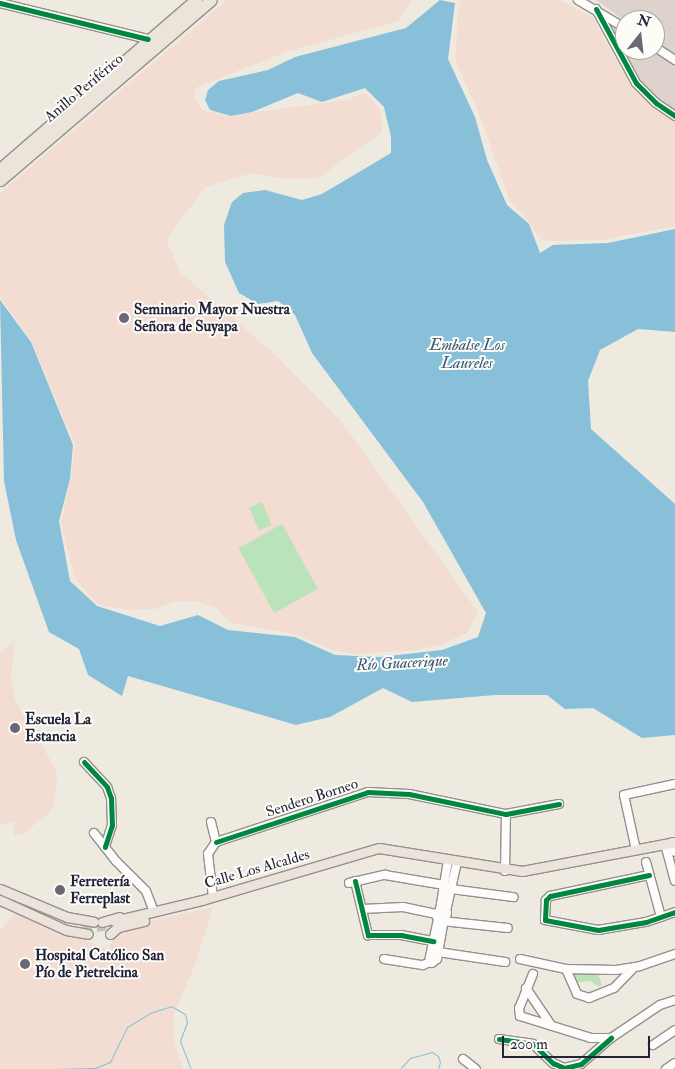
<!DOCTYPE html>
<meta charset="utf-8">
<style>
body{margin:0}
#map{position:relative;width:675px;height:1069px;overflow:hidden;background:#efeadf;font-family:"IM FELL Double Pica",serif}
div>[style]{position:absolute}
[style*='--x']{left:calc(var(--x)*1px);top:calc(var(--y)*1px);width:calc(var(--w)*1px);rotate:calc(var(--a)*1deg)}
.built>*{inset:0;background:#f3dcd1}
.industrial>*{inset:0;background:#ded2cd}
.green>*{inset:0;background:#bbe3ba;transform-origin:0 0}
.water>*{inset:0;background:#88bfd9}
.stream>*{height:1px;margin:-0.5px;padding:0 0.5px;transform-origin:0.5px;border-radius:0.5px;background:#88bfd9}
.major-tunnel>*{height:9px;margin-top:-4.5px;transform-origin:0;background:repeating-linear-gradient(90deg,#c6c2be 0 9px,transparent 0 13.5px)}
.roads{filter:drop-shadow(1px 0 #93908f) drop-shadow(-1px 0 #93908f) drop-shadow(0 1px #93908f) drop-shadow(0 -1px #93908f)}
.minor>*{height:8px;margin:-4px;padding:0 4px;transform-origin:4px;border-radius:4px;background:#fdfcfa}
.major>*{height:9px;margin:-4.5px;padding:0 4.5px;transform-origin:4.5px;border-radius:4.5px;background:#ece4da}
.highway>*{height:11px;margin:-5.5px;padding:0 5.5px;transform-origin:5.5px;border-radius:5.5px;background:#ece4da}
.cycleway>*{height:5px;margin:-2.5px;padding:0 2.5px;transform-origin:2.5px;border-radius:2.5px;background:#00873e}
.dots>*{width:14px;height:14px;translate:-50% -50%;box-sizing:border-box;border:2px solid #fdfcf7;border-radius:50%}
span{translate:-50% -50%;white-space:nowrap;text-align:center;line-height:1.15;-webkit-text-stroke:4px #fdfcf7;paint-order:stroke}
.street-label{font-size:15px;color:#22223b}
.poi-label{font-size:15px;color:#22223b;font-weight:700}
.left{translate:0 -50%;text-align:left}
.water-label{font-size:16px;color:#395a79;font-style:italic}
.north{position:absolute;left:615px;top:10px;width:50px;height:50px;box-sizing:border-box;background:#fdfcf7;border:1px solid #a5a5ac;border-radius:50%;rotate:16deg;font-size:14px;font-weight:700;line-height:20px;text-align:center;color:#22223b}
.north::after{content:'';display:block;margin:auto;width:18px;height:22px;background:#6a6874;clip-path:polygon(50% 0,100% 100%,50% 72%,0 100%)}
.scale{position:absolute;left:502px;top:1036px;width:148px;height:22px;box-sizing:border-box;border:2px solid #22223b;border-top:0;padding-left:6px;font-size:15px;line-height:18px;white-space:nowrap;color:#22223b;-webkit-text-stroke:4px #fdfcf7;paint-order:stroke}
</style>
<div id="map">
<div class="built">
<div style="clip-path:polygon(227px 0,413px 0,398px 21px,286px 52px,197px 87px,194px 96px,202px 110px,226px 116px,346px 100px,365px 93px,380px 109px,382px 132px,318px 178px,286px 179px,252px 173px,205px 187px,166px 240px,181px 273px,278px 357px,344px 425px,478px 612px,467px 633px,442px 644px,416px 650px,356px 654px,333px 650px,295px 634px,231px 623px,215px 607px,195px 601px,176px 601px,156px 609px,131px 610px,99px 605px,75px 579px,61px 523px,71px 478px,75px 445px,31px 340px,0 297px,0 193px)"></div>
<div style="clip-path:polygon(461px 0,559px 0,592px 17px,632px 88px,655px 109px,675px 119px,675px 226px,602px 240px,555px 241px,543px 240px,534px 231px,528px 220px,510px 202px,482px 121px,456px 62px,457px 22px)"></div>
<div style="clip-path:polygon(15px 639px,11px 679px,15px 700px,55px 768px,57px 782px,53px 806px,47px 815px,21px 835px,14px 835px,14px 822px,0 825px,0 654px)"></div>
<div style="clip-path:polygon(213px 907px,196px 962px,174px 1014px,174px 1043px,184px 1069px,0 1069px,0 930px,17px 911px,107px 950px,121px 928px)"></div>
</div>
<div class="industrial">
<div style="clip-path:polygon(596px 0,675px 0,675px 55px,655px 41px,655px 20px,625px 21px)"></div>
<div style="clip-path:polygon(611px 23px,625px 33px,625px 50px,651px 50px,675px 66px,675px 111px,642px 86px,607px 26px)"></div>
</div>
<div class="green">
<div style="left:262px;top:502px;width:25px;height:14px;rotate:67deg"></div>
<div style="left:282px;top:524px;width:74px;height:50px;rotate:61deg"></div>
<div style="clip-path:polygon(574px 973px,598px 974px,602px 985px,599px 987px,590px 981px,575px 983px,571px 974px)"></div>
</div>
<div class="water">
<div style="clip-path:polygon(440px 0,455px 3px,448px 59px,475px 117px,487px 160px,507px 205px,529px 224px,540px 253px,553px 245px,608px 243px,675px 229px,675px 332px,638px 329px,600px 350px,588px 381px,591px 429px,675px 504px,675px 735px,642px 738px,593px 708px,565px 709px,547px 695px,495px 695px,412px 702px,383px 688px,330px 717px,296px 725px,128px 676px,122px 696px,88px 675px,79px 649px,49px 632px,16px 540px,4px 481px,0 300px,31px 342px,73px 445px,70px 479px,59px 521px,70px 581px,97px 606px,160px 626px,198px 615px,228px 630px,295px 637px,335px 655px,380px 657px,442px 650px,478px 637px,486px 613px,423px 502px,312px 353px,295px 315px,278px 301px,258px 304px,239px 293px,225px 262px,224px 225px,232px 202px,243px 193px,265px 190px,302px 200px,322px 194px,391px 153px,391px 137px,384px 107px,365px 88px,322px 102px,298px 93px,252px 112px,231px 116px,210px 110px,205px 100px,208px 90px,219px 81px,268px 70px,295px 57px,406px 28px)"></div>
</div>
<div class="stream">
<div style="--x:54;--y:1069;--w:41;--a:-1.4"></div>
<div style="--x:95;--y:1068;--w:16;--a:-22"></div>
<div style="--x:110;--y:1062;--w:39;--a:-64"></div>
<div style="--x:127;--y:1027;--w:27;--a:-31"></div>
<div style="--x:150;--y:1013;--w:22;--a:-18"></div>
<div style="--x:171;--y:1006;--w:16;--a:30"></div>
<div style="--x:185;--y:1014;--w:8;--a:76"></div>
<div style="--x:187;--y:1022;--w:20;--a:110"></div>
<div style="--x:180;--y:1041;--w:30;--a:69"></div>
<div style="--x:400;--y:1069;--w:15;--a:-48"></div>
<div style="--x:410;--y:1058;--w:23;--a:-15"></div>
<div style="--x:432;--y:1052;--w:7;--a:34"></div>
<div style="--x:438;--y:1056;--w:6;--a:72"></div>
<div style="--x:440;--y:1062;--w:7;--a:106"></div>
</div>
<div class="major-tunnel">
<div style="--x:83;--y:929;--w:32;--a:-9"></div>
</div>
<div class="roads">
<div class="minor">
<div style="--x:578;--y:0;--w:55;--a:30.8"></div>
<div style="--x:0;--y:3;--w:152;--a:13.7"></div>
<div style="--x:596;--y:9;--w:84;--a:61.6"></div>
<div style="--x:636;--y:83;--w:28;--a:45"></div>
<div style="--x:656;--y:103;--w:23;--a:34"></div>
<div style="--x:655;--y:47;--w:24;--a:33"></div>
<div style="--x:84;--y:762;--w:34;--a:47"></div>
<div style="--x:107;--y:787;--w:12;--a:70"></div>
<div style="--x:111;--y:798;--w:27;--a:88"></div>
<div style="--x:112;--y:825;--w:23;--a:108"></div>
<div style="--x:211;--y:822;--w:21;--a:76"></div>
<div style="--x:216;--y:842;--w:14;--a:124"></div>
<div style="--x:208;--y:854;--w:43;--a:83.4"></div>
<div style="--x:94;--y:833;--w:36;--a:52"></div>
<div style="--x:116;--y:861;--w:42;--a:45"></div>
<div style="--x:146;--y:891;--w:19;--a:69"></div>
<div style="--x:216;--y:842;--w:160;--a:-18.2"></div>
<div style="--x:368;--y:792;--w:41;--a:2.8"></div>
<div style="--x:409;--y:794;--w:99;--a:11.7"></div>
<div style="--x:506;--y:814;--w:54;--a:-10.7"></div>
<div style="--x:673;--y:842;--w:10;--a:79"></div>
<div style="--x:665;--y:844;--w:38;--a:75"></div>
<div style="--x:636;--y:850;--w:56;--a:-102.3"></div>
<div style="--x:624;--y:795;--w:52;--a:-12.2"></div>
<div style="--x:646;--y:862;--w:57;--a:74.7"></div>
<div style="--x:505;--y:871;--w:57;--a:-89"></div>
<div style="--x:649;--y:875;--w:101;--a:168"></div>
<div style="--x:550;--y:896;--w:6;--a:135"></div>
<div style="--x:546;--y:900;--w:20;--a:93"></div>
<div style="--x:545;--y:920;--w:54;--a:10.7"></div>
<div style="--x:598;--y:930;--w:49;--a:-9.5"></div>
<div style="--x:646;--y:922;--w:31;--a:-19"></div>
<div style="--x:355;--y:881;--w:56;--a:76.5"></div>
<div style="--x:368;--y:935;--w:33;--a:0"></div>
<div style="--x:401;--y:935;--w:33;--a:11"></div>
<div style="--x:349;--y:883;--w:37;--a:-13"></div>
<div style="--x:385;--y:875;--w:60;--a:9.6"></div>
<div style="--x:451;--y:889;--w:63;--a:7.4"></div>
<div style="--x:362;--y:909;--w:41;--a:-2.8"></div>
<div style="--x:403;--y:907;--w:35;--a:12"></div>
<div style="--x:440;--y:910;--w:51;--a:-80.9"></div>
<div style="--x:446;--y:911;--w:50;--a:-77.3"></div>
<div style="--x:438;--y:919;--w:40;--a:102"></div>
<div style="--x:430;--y:958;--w:5;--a:68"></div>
<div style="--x:432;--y:963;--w:6;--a:-39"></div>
<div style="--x:437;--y:959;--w:39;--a:-80"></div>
<div style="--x:445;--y:920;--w:7;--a:-74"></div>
<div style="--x:447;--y:913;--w:8;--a:-157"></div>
<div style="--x:440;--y:910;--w:7;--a:117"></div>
<div style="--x:437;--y:916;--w:7;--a:45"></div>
<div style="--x:442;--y:921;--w:66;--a:6.1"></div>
<div style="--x:438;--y:952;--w:68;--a:8.5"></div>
<div style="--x:384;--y:959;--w:39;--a:9"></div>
<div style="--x:423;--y:965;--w:8;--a:-23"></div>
<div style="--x:520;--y:959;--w:47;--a:12.3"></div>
<div style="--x:566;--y:969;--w:50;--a:1.1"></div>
<div style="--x:616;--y:970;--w:24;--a:-9"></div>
<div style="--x:640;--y:966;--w:37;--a:-19"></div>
<div style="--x:566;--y:969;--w:27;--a:66"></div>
<div style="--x:577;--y:994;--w:13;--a:18"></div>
<div style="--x:589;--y:998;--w:27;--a:-22"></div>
<div style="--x:614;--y:988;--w:28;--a:-46"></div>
<div style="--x:533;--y:974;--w:37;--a:112"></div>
<div style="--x:519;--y:1008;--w:8;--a:83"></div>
<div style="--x:520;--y:1016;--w:74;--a:17.2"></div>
<div style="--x:591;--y:1038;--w:20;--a:0"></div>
<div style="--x:611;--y:1038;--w:59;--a:-34"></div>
<div style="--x:660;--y:1005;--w:16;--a:-18"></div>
<div style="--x:526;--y:988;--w:45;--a:56"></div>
<div style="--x:499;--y:1039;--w:34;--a:8"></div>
<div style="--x:533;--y:1044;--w:28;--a:44"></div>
<div style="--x:553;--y:1063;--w:12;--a:24"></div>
<div style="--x:564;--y:1068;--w:17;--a:-13"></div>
<div style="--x:581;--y:1064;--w:40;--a:-41"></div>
<div style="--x:653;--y:1045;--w:27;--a:-34"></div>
<div style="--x:463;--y:1059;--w:16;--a:38"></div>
<div style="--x:666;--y:1069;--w:11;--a:-34"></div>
</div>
<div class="major">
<div style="--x:0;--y:889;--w:73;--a:22.7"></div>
<div style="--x:67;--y:917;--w:27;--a:10"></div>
<div style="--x:0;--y:900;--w:72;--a:24.4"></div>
<div style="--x:66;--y:930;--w:22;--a:10"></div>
<div style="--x:114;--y:921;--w:90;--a:-13.4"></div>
<div style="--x:202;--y:900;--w:184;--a:-16.4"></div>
<div style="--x:379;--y:848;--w:145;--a:9.1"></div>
<div style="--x:522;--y:871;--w:156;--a:-10.7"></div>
<div style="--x:102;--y:922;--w:18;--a:-16"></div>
<div style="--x:110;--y:934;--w:11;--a:-41"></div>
<div style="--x:118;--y:927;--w:27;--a:-13"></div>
</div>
<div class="highway">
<div style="--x:0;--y:169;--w:259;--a:-40.8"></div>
<div style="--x:0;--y:180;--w:277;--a:-40.5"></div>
</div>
</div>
<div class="cycleway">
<div style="--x:0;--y:3;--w:152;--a:13.7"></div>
<div style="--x:596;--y:9;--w:84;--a:61.6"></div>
<div style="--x:636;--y:83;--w:28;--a:45"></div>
<div style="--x:656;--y:103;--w:23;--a:34"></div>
<div style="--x:84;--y:762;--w:34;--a:47"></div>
<div style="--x:107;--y:787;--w:12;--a:70"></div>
<div style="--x:111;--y:798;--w:27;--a:88"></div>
<div style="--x:112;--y:825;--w:23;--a:108"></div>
<div style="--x:216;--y:842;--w:160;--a:-18.2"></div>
<div style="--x:368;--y:792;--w:41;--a:2.8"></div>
<div style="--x:409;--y:794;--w:99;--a:11.7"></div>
<div style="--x:506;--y:814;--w:54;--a:-10.7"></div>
<div style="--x:649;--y:875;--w:101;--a:168"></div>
<div style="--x:550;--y:896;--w:6;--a:135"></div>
<div style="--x:546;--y:900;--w:20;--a:93"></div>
<div style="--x:545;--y:920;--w:54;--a:10.7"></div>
<div style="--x:598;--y:930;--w:49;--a:-9.5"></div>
<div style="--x:646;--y:922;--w:31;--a:-19"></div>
<div style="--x:355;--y:881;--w:56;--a:76.5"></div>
<div style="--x:368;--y:935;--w:33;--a:0"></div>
<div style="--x:401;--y:935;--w:33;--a:11"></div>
<div style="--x:499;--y:1039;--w:34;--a:8"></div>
<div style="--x:533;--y:1044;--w:28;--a:44"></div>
<div style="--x:553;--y:1063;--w:12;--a:24"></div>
<div style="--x:564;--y:1068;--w:17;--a:-13"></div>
<div style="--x:581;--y:1064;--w:40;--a:-41"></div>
</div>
<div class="dots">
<div style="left:124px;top:318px;background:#6a6874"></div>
<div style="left:15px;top:728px;background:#6a6874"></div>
<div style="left:60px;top:890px;background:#6a6874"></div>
<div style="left:25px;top:964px;background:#6a6874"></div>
</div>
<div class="street-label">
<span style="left:84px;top:88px;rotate:-40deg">Anillo Periférico</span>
<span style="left:312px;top:798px;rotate:-18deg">Sendero Borneo</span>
<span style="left:257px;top:869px;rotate:-16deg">Calle Los Alcaldes</span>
</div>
<div class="poi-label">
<span class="left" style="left:134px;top:318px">Seminario Mayor Nuestra<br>Señora de Suyapa</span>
<span class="left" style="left:25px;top:728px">Escuela La<br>Estancia</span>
<span class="left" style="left:70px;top:890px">Ferretería<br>Ferreplast</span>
<span class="left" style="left:35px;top:964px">Hospital Católico San<br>Pío de Pietrelcina</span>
</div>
<div class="water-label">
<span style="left:467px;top:354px">Embalse Los<br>Laureles</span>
<span style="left:402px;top:663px;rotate:-3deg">Río Guacerique</span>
</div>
<div class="north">N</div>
<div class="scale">200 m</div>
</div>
